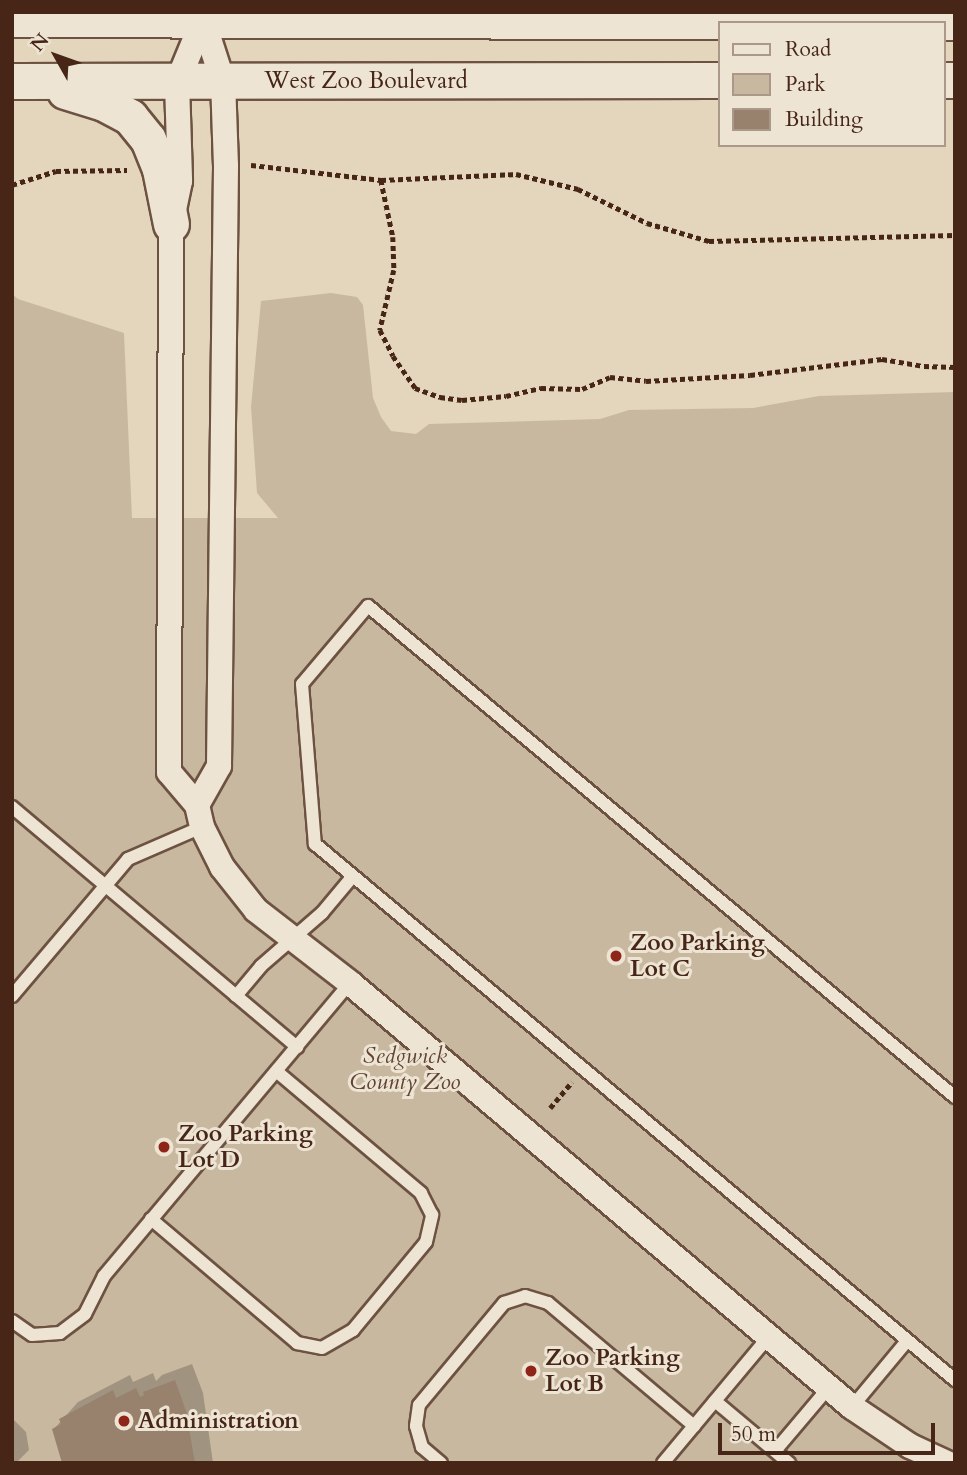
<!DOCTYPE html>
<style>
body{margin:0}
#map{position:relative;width:967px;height:1475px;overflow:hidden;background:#e3d6bc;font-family:Cardo,serif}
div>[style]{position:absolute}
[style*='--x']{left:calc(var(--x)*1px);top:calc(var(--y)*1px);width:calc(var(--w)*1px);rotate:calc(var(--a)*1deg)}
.green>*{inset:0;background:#c8b8a0}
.shadow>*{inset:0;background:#0003}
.building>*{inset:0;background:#98826d}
.path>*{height:4.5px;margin-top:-2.25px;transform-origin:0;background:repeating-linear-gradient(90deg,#472618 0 5px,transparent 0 8.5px)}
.roads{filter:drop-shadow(2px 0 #6e5241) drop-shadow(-2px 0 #6e5241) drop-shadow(0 2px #6e5241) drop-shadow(0 -2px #6e5241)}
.service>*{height:12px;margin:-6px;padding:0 6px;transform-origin:6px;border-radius:6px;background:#ede4d3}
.minor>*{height:24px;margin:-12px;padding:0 12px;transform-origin:12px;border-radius:12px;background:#ede4d3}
.secondary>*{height:35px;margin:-17.5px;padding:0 17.5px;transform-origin:17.5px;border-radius:17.5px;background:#ede4d3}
.dots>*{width:19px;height:19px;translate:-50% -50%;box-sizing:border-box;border:4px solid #ede4d3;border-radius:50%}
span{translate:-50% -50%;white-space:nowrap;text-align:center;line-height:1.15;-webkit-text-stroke:6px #ede4d3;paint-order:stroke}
.street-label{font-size:23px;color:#472618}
.poi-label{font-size:23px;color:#472618;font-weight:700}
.left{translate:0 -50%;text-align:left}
.park-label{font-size:23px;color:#614333;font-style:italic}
.frame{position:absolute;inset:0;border:14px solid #472618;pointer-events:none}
.legend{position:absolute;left:718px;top:21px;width:228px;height:126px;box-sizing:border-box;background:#ede4d3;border:2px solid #ab9888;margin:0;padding:9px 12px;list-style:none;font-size:21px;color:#472618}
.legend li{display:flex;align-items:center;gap:14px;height:35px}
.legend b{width:35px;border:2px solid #ab9888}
.north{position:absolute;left:21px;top:21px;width:70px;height:70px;-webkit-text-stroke:5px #ede4d3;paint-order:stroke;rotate:310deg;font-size:19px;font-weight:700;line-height:28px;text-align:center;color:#472618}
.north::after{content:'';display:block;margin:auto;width:24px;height:32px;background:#472618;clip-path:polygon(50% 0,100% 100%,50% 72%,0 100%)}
.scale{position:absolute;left:718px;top:1423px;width:217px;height:32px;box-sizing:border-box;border:4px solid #472618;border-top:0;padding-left:9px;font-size:21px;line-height:24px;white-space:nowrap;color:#472618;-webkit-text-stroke:5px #ede4d3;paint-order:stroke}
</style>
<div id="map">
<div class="green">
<div style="clip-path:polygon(331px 293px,357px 297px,363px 305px,373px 398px,381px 417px,391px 431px,416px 434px,429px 424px,600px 419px,629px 410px,753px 408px,819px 396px,955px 392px,955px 1463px,12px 1463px,12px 294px,18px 299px,124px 333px,132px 518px,278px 518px,257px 493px,251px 407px,261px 301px)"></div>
</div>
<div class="shadow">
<div style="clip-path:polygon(192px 1364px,203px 1393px,213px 1463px,64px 1463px,54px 1429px,78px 1402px,130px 1375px,133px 1382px,153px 1373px,156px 1381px,162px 1375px)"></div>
<div style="clip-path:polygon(12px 1418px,26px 1432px,29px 1450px,16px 1463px,12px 1463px)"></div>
</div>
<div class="building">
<div style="clip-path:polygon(175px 1380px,186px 1411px,195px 1463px,62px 1463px,52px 1429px,61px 1424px,59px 1419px,113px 1390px,116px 1398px,136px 1388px,140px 1397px,144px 1395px,143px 1392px)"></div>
</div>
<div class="path">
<div style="--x:251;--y:165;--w:131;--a:6.6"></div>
<div style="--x:381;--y:180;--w:135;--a:-2.5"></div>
<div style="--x:516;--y:174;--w:64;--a:13.6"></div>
<div style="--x:578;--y:189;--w:77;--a:26.2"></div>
<div style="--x:647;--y:223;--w:65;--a:16.2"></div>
<div style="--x:709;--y:241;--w:246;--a:-1.4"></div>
<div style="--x:381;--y:180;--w:58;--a:78.1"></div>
<div style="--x:393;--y:237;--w:33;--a:88"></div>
<div style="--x:394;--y:270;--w:62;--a:103.1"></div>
<div style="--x:380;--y:330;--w:29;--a:63"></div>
<div style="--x:393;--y:356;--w:39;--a:55"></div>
<div style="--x:415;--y:388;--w:27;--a:20"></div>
<div style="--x:440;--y:397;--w:22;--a:8"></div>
<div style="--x:462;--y:400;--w:44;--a:-5.2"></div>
<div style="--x:506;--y:396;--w:36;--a:-13"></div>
<div style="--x:541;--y:388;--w:41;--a:1.4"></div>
<div style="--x:582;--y:389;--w:30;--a:-23"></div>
<div style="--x:610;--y:377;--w:36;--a:6"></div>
<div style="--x:646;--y:381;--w:104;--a:-3.3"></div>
<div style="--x:750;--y:375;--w:133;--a:-6.9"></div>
<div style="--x:882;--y:359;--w:43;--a:9.5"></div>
<div style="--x:924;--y:366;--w:31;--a:2"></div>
<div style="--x:12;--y:185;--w:46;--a:-17.7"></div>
<div style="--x:56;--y:171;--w:71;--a:-0.8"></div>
<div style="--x:550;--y:1108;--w:34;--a:-50"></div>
</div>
<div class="roads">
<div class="service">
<div style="--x:12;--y:807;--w:373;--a:40.1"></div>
<div style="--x:12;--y:996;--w:180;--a:-49.7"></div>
<div style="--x:128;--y:859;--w:81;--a:-23.4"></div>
<div style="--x:236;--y:996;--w:39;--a:-50"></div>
<div style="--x:261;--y:966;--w:81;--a:-41"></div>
<div style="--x:322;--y:913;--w:48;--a:-50"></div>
<div style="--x:955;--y:1097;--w:765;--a:-140.09"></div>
<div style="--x:368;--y:606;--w:102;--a:130.2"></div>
<div style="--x:302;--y:684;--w:161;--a:85.4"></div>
<div style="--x:315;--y:844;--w:835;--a:39.95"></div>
<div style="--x:151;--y:1219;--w:192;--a:40.3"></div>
<div style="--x:297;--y:1343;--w:25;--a:11"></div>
<div style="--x:322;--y:1348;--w:36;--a:-30"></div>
<div style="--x:353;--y:1330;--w:114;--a:-50.3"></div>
<div style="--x:426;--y:1242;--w:28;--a:-77"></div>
<div style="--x:432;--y:1215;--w:25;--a:-117"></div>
<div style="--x:421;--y:1193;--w:189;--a:-139.9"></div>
<div style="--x:12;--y:1321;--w:24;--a:35"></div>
<div style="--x:32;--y:1335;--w:28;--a:-4"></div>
<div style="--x:60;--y:1333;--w:31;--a:-37"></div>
<div style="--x:85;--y:1314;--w:42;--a:-63.4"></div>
<div style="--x:104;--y:1276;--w:383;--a:-50"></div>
<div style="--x:715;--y:1401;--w:97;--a:40"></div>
<div style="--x:852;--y:1407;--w:86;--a:-50.2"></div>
<div style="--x:775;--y:1451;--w:84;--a:-49.8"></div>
<div style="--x:441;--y:1463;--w:25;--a:-140"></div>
<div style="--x:422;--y:1447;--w:22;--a:-106"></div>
<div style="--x:416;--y:1426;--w:21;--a:-82"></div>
<div style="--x:419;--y:1405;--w:133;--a:-50.2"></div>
<div style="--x:504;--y:1303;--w:22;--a:-18"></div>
<div style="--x:525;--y:1296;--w:24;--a:17"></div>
<div style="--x:548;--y:1303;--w:191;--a:40.1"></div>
<div style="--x:663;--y:1463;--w:167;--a:-50.1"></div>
</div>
<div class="minor">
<div style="--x:203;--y:20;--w:68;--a:112.4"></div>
<div style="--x:177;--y:83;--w:98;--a:88.2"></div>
<div style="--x:180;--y:181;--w:44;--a:101.8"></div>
<div style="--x:171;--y:224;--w:548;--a:90.21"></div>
<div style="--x:169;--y:772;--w:43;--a:49.7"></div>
<div style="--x:197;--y:805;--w:23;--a:77"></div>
<div style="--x:202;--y:827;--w:45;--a:63.4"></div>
<div style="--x:222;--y:867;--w:55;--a:51.7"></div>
<div style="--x:256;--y:910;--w:119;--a:37.8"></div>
<div style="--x:350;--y:983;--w:657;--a:40.19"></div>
<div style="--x:852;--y:1407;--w:70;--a:33.9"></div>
<div style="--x:910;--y:1446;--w:41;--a:24.7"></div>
<div style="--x:197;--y:805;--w:45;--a:-60.6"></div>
<div style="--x:219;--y:766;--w:600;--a:-89.33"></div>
<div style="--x:226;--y:166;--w:84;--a:-92"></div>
<div style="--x:223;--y:82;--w:65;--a:-107.9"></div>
</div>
<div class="secondary">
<div style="--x:12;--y:19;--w:943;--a:0.18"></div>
<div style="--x:944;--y:80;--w:11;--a:0"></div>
<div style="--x:12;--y:81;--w:708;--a:-0.08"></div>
<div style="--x:65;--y:91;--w:39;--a:17"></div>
<div style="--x:102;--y:102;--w:32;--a:28"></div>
<div style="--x:130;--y:117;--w:28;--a:51"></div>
<div style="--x:148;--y:139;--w:32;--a:68"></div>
<div style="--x:160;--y:169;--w:56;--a:78.7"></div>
</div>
</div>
<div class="dots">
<div style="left:616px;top:956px;background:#8f2418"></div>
<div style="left:164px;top:1147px;background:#8f2418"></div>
<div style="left:531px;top:1371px;background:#8f2418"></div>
<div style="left:124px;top:1421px;background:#8f2418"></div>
</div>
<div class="street-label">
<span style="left:366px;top:81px">West Zoo Boulevard</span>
</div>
<div class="poi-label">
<span class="left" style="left:630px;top:956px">Zoo Parking<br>Lot C</span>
<span class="left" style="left:178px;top:1147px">Zoo Parking<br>Lot D</span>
<span class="left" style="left:545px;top:1371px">Zoo Parking<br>Lot B</span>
<span class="left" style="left:138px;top:1421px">Administration</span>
</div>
<div class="park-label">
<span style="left:405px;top:1069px">Sedgwick<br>County Zoo</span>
</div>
<div class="frame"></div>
<ul class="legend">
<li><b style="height:9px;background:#ede4d3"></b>Road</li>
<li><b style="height:19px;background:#c8b8a0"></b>Park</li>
<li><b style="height:19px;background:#98826d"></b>Building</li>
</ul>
<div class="north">N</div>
<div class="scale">50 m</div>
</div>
